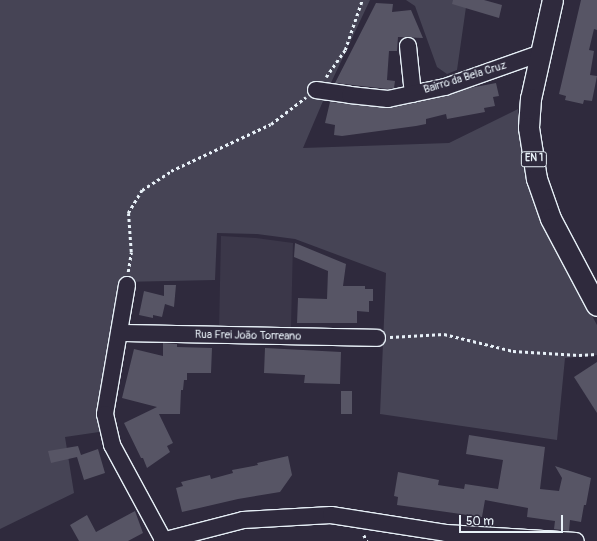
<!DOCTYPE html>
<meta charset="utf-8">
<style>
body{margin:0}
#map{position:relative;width:597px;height:541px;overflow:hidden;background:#2f2a3d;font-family:Pangolin,sans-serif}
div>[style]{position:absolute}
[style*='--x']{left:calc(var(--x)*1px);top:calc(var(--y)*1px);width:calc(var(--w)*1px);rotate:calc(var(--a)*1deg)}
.built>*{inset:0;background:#3b3749}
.green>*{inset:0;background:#464455}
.building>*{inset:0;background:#575565;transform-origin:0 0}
.path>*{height:2.5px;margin-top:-1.25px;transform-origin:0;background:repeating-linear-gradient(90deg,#e8f1f8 0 3px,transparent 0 6px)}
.roads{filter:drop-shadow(1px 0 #e8f1f8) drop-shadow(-1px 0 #e8f1f8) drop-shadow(0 1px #e8f1f8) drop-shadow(0 -1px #e8f1f8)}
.minor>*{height:16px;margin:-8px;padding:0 8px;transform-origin:8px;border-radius:8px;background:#2f2a3d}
.major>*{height:20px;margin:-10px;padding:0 10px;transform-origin:10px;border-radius:10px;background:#2f2a3d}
span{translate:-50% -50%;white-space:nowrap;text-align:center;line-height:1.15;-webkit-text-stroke:3.5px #2f2a3d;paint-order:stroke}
.shield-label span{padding:1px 3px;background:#2f2a3d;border:1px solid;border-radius:3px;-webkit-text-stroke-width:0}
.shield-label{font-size:10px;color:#e8f1f8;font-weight:700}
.street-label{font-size:11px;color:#e8f1f8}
.scale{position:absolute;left:459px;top:515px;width:104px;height:18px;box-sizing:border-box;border:2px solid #e8f1f8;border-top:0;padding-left:5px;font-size:12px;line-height:14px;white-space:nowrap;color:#e8f1f8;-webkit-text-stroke:3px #2f2a3d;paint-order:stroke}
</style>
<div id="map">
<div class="built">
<div style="clip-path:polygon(221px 236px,256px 238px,293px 243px,291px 327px,286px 332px,219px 331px)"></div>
</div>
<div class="green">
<div style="clip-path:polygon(0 0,370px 0,329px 87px,303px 148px,449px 143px,518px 109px,520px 126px,542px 222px,597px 325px,597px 355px,565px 358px,557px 440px,380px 414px,386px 273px,295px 239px,257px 234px,217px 233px,215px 280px,120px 282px,98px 414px,99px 432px,65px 437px,74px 493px,0 529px)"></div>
<div style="clip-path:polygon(406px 0,467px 0,457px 70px,447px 74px,437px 67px,415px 6px)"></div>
</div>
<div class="building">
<div style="clip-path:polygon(453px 0,484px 0,502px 5px,499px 18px,452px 4px)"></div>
<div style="clip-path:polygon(581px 0,597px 0,597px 30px,594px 29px,589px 50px,594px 51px,590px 75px,597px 76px,592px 101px,584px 100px,583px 104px,565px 100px,566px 96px,559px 94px)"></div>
<div style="clip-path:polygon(376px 3px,393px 4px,392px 12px,411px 10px,423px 38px,398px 37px,397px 51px,389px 51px,387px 80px,395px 81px,394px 88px,388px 89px,335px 83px)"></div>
<div style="clip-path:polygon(496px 83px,499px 96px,493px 97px,495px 106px,484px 108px,485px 112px,447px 119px,446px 114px,426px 119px,426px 124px,416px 126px,342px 136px,334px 135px,335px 125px,325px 123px,330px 102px,390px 108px,447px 96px,470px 88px)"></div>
<div style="clip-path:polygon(295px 243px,346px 264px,343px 286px,365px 286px,365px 289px,373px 289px,373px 301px,369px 301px,369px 312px,357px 311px,357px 323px,297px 323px,298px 298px,327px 299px,328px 271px,294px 257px)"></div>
<div style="clip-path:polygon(164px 285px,176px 285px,174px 307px,165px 304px,162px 317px,153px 315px,153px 318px,139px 315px,144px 291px,164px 296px)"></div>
<div style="clip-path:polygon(163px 343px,177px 344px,177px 347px,212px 348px,211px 373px,187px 373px,187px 380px,184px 380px,183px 390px,181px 390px,180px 414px,159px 414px,173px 443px,167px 446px,170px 452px,147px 468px,143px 458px,141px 458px,124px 423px,157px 407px,122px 398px,134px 349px,163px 356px)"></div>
<div style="clip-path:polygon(265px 348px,341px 352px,340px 384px,304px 383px,305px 375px,264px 373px)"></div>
<div style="clip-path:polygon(597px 362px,597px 413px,574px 377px)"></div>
<div style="left:341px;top:391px;width:11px;height:23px"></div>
<div style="clip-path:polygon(469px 435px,545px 447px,540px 489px,559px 491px,562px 478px,555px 466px,591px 478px,586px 505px,584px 505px,581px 522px,570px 520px,569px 531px,554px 529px,555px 521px,527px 517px,528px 508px,485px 500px,482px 517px,397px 505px,398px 497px,394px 496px,398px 472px,439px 480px,438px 485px,464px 489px,465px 484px,498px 489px,503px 460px,466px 454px)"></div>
<div style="clip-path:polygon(78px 446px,81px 455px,98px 449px,105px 473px,84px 480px,77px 457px,51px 463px,48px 451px)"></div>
<div style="clip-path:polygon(288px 456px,292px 475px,280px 492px,238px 499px,182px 512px,176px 488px,183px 486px,181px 482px,210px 475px,211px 479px,233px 473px,232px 470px,258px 465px,257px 463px)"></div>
<div style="clip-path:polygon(135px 511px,143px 533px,128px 541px,79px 541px,70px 525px,87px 515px,96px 532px)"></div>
</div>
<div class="path">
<div style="--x:326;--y:77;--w:33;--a:-55"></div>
<div style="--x:345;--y:50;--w:53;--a:-71.2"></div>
<div style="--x:128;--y:272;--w:20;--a:-81"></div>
<div style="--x:131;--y:252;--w:39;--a:-94"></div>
<div style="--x:128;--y:213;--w:27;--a:-59"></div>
<div style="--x:142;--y:190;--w:35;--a:-33"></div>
<div style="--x:171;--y:171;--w:110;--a:-25.2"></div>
<div style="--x:271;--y:124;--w:44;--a:-37.6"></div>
<div style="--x:390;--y:337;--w:54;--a:-3.2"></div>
<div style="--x:444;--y:334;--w:71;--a:13.8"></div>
<div style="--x:513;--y:351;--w:66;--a:3.5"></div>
<div style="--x:579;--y:355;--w:18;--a:-3"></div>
<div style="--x:364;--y:535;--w:7;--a:63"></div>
</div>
<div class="roads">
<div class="minor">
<div style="--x:408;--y:46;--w:48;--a:84.1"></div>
<div style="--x:316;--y:90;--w:34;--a:8"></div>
<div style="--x:350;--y:95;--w:38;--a:6"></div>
<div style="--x:388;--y:99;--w:58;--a:-11.9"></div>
<div style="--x:445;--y:87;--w:102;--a:-19.5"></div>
<div style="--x:127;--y:285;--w:131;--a:99.7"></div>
<div style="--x:105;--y:414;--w:32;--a:77"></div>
<div style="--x:112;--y:445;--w:109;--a:61.6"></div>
<div style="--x:119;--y:333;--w:258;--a:1.1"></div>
<div style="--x:162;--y:541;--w:84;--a:-14.5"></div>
<div style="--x:243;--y:520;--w:88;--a:-3.3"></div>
<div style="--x:331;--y:515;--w:116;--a:8.9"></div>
<div style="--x:446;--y:533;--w:130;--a:3.5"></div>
</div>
<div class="major">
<div style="--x:553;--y:0;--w:101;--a:102.5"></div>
<div style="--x:531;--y:99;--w:29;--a:94"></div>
<div style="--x:529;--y:128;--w:52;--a:81.1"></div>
<div style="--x:537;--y:179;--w:42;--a:70.7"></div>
<div style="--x:551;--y:219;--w:98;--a:62.1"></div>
</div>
</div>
<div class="shield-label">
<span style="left:534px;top:159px">EN 1</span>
</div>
<div class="street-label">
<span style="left:465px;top:78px;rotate:-17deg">Bairro da Bela Cruz</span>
<span style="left:248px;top:336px;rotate:1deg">Rua Frei João Torreano</span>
</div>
<div class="scale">50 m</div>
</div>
